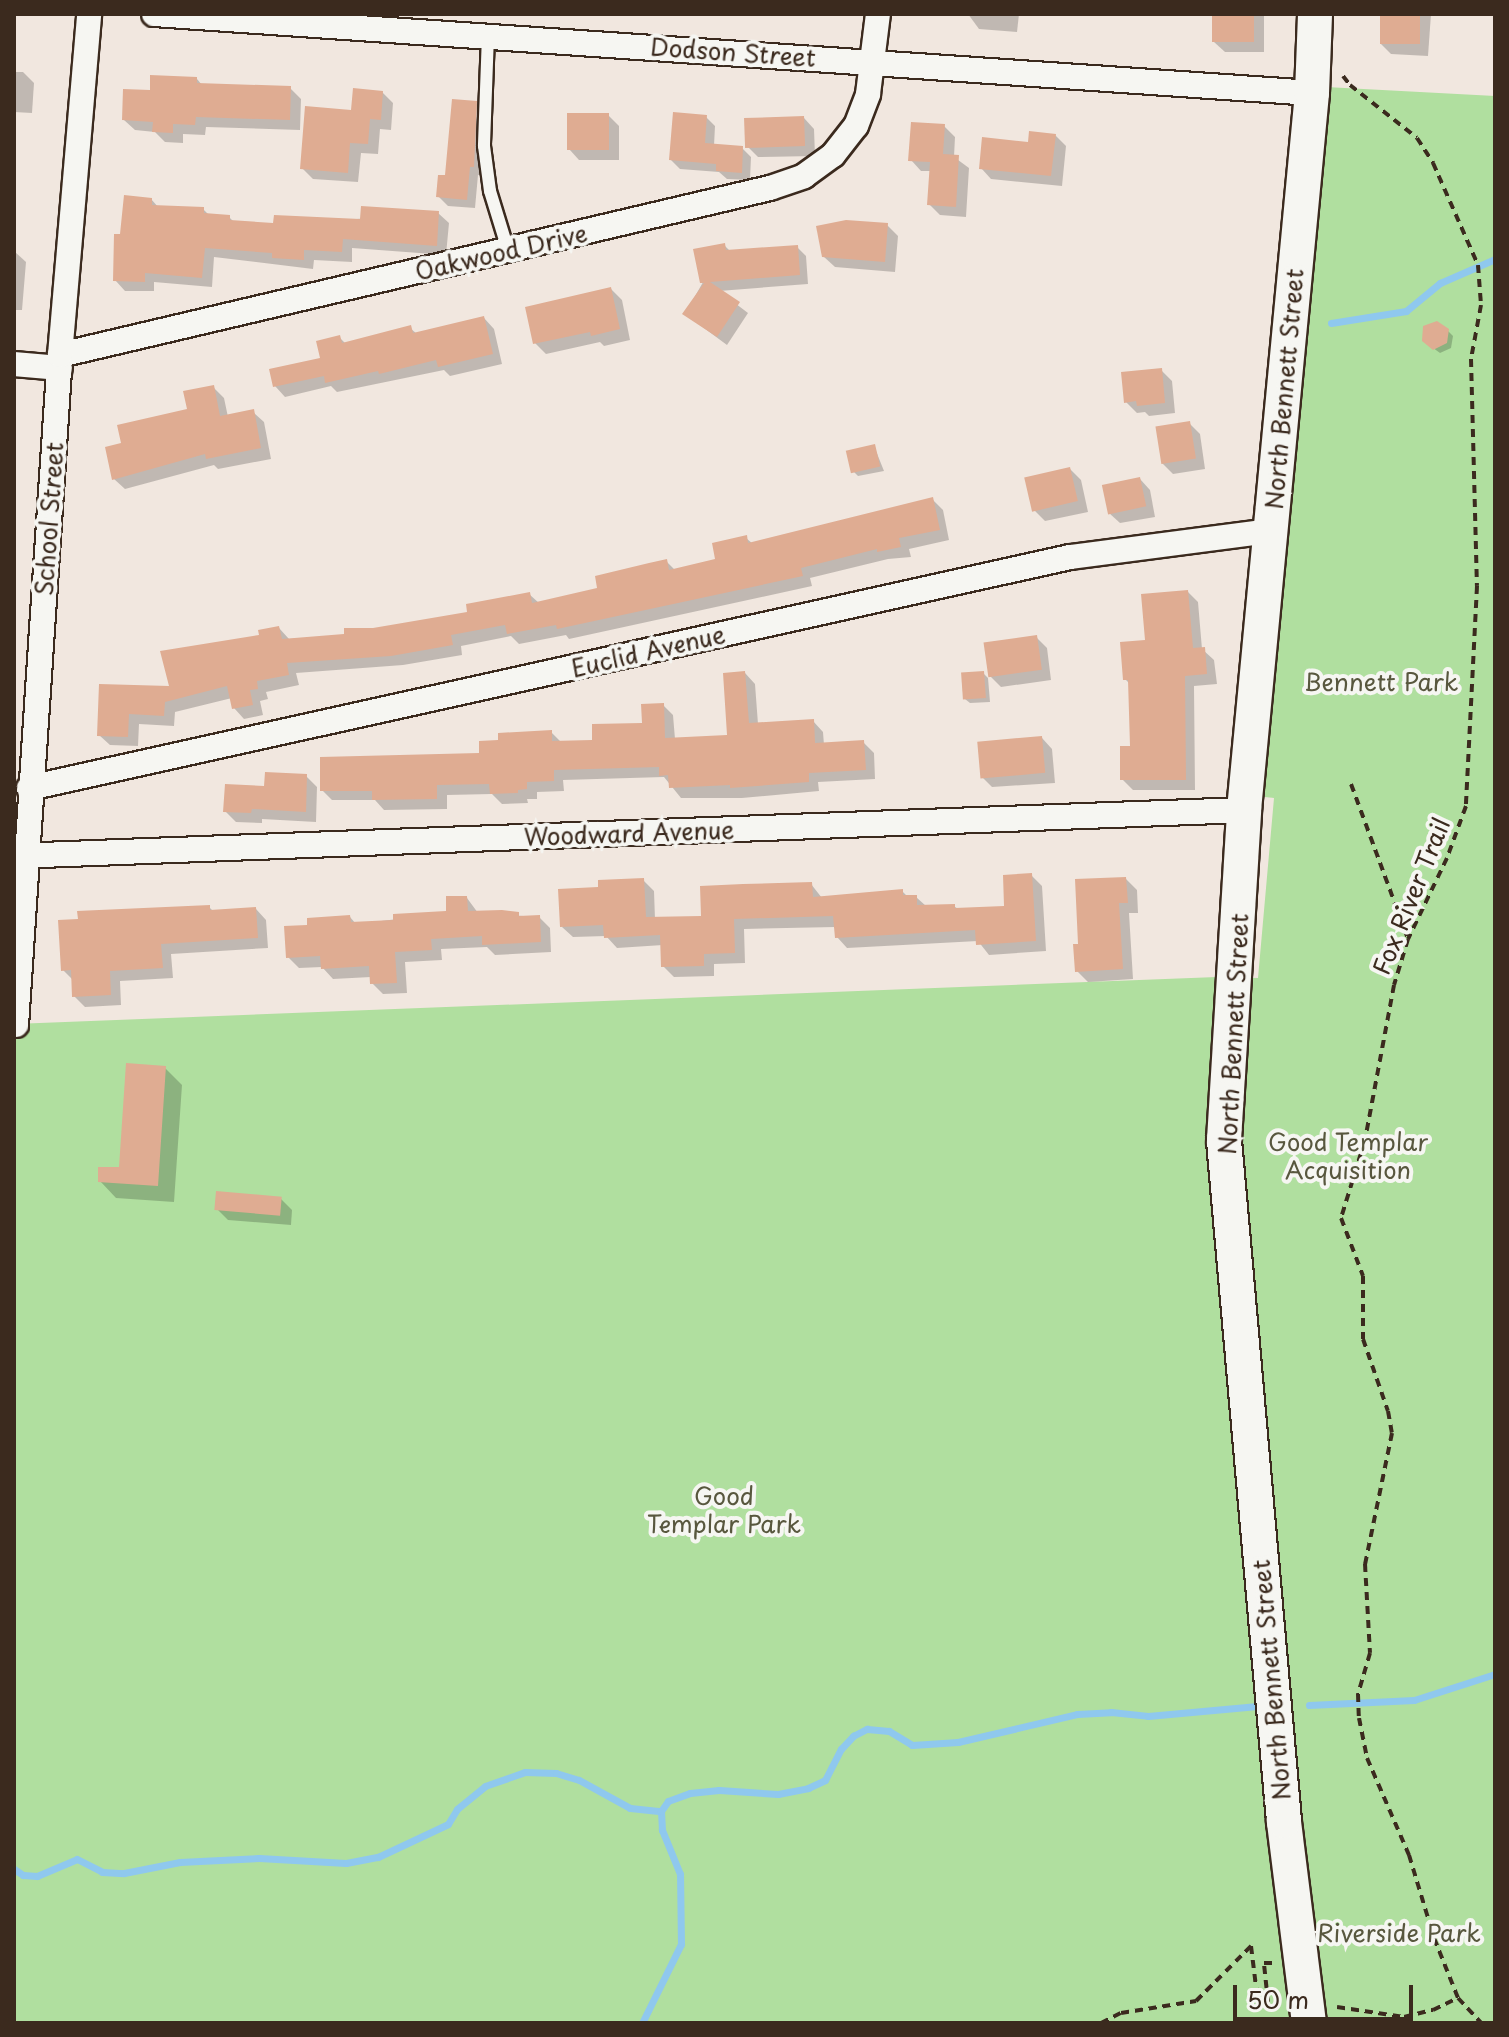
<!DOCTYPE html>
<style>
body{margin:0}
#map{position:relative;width:1509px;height:2037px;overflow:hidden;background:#f1e7df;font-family:"Playpen Sans",sans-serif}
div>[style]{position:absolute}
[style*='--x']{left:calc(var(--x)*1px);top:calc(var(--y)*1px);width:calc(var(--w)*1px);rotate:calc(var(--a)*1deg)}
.green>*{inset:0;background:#b0df9f}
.shadow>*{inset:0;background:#0003}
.stream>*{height:7px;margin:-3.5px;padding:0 3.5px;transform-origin:3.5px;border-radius:3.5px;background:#8fc8ee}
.building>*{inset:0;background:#dfac92;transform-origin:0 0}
.path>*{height:4px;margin-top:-2px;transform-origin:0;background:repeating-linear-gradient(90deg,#3b2a1e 0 8px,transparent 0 14px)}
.roads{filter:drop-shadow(2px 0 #3b2a1e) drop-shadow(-2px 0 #3b2a1e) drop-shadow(0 2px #3b2a1e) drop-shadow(0 -2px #3b2a1e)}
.service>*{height:12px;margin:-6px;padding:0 6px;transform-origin:6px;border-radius:6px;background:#f6f6f2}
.minor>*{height:24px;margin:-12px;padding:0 12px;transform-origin:12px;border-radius:12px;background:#f6f6f2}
.secondary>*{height:34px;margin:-17px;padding:0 17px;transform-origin:17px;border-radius:17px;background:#f6f6f2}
span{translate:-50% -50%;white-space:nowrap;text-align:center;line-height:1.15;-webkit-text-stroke:8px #f6f6f2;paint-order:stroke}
.street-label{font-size:24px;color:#3b2a1e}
.park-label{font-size:24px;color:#58573e}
.frame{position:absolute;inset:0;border:16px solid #3b2a1e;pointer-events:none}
.scale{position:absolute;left:1233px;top:1985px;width:180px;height:36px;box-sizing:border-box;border:4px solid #3b2a1e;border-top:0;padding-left:10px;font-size:24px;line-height:28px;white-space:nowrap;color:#3b2a1e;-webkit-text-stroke:6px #f6f6f2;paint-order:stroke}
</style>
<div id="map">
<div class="green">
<div style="clip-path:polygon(1326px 87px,1495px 96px,1495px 2023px,14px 2023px,14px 1024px,1217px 977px,1258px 978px,1274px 798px,1255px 796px)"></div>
</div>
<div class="shadow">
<div style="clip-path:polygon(968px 14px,1019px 14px,1017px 32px,979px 29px)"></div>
<div style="clip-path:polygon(1214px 14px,1264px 14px,1264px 52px,1225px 52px,1214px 42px)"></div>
<div style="clip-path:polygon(1382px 14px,1431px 14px,1428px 56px,1391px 54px,1380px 43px)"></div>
<div style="clip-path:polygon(14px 72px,23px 72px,34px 83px,32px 113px,14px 112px)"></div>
<div style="clip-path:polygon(197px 79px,202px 85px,290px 88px,301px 99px,300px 130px,206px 127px,205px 135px,183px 134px,183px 143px,165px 142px,155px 132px,135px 130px,124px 120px)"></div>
<div style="clip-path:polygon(382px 92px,393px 103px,391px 130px,380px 129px,378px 154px,361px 153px,358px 182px,313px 179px,302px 168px,353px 112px)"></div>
<div style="clip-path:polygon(476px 103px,485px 112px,483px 175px,478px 175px,475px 208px,448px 206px,438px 196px)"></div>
<div style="clip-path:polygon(608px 115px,619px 126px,619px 160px,579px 160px,569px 149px)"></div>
<div style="clip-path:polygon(706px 117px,715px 126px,714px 146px,742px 148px,751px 157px,750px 180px,727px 179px,719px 172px,680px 169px,671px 160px)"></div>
<div style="clip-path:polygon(804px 118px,814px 129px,815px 156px,758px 157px,747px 146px)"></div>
<div style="clip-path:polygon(944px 126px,955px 137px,954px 157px,969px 168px,966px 217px,940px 215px,929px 204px,931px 171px,921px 171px,911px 160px)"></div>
<div style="clip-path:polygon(1055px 135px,1066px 146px,1062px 186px,991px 179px,981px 168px)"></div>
<div style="clip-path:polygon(151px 199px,159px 208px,203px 209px,210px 216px,229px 217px,235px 223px,275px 225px,438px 213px,449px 223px,446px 255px,352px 248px,352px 262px,314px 260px,313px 269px,214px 257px,212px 287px,154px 282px,154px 291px,125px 291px,115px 280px,122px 236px)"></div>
<div style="clip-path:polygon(887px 225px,898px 236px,895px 272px,835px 267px,823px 256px)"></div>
<div style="clip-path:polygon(724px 245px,731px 252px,797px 247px,806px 256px,808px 284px,719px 291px,748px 313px,727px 345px,685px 314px)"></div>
<div style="clip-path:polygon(14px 251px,26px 262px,22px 310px,14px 310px)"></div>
<div style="clip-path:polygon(611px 289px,622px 300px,630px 340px,604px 346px,600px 342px,546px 354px,535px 343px)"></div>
<div style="clip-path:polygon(484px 318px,494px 329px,502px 364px,450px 376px,444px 370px,337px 392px,331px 386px,285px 397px,275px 386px,322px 359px,339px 337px,346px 344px,410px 328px,417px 334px)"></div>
<div style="clip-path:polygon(1448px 331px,1453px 336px,1451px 348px,1440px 353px,1429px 345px)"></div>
<div style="clip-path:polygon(1161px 370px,1172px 381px,1175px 413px,1149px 416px,1145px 412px,1137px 413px,1126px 402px)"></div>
<div style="clip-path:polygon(213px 387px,224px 398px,228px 417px,253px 412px,264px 422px,271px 459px,218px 469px,214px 465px,125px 489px,114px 479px,124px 445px,189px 411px)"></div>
<div style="clip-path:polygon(1189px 423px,1200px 434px,1205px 469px,1173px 474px,1162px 463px)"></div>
<div style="clip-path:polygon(874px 446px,884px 471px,858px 476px,854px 472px)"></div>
<div style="clip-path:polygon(1070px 469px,1081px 480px,1088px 512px,1045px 521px,1034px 510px)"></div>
<div style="clip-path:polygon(1140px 479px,1150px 490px,1155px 517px,1120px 523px,1109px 513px)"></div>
<div style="clip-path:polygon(932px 499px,943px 510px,949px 540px,909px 549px,911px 557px,888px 559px,810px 578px,812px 586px,569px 639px,566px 635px,519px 644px,511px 636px,461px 646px,462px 655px,403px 665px,296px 673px,299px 685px,266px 692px,268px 699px,260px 701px,263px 715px,244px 719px,234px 708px,232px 698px,175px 712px,174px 726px,139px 724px,138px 746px,110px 745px,99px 735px,101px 686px,172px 688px,279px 628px,289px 639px,346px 636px,470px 613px,529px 594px,539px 603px,600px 589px,666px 561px,675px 570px,718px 561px,746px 538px,753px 544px)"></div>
<div style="clip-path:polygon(1188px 592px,1198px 602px,1202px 649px,1214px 660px,1217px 684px,1194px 686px,1195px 790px,1133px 790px,1122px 779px,1132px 748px,1130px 684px,1125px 679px,1147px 642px)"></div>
<div style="clip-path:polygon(1036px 637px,1047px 648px,1051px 680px,1001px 687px,990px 676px)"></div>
<div style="clip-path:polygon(745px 673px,755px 684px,758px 724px,813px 721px,823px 732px,824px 745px,863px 742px,874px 753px,875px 779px,818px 782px,819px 791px,742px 798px,681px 798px,664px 777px,563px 780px,564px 791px,537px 792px,537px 799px,527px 799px,528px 803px,502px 804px,492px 794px,447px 795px,447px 809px,384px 810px,375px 800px,332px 800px,322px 790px,481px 755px,551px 732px,562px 743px,594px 742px,644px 725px,663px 705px,673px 715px,675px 739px,729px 737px)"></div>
<div style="clip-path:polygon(983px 673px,988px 678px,990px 702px,970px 703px,965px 699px)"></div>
<div style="clip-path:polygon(1042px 738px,1052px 749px,1055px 783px,992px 787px,981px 776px)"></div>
<div style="clip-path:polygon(306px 776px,317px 787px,316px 822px,262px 819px,262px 823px,236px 822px,225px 811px,266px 788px)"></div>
<div style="clip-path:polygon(1031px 875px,1042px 886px,1046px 951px,989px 955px,978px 941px,847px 948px,837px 937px,836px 927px,744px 929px,745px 963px,714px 964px,714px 976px,674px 977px,663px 966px,663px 945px,617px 948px,606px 936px,573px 937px,562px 927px,601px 889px,643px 880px,654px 891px,655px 919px,703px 918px,811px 884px,822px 898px,902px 891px,908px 897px,916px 897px,926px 906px,954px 906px,959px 910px,1006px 908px)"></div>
<div style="clip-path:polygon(1126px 879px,1137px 890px,1138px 913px,1129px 913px,1133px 979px,1088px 982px,1077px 971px,1080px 946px)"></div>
<div style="clip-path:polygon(467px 898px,478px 913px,539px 917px,550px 928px,551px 952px,495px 955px,487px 947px,441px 949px,442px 960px,405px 962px,407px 993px,383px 994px,372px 983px,371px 977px,333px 979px,322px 967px,299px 968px,288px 957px,310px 927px,350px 917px,356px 924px,448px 913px)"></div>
<div style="clip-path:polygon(209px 907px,213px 911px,256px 909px,266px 920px,268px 948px,171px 954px,173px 978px,120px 981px,121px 1005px,85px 1007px,74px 996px,73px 980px,63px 970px)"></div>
<div style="clip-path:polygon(165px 1068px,182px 1085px,174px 1202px,116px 1198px,100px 1181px,121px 1169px)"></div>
<div style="clip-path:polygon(281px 1199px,292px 1210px,291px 1225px,228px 1220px,217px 1209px)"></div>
</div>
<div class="stream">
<div style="--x:1331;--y:323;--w:76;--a:-9.1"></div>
<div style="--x:1406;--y:311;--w:44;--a:-39.5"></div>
<div style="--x:1440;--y:283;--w:60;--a:-23.6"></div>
<div style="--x:1309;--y:1705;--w:105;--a:-2.7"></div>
<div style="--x:1414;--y:1700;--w:85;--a:-17.8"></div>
<div style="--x:14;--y:1869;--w:11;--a:34"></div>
<div style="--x:23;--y:1875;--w:14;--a:4"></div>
<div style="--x:37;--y:1876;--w:43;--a:-23"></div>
<div style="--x:77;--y:1859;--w:28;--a:27"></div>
<div style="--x:102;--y:1872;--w:22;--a:3"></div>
<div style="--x:124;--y:1873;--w:57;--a:-11.1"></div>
<div style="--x:180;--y:1862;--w:79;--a:-2.9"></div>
<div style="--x:259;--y:1858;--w:87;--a:3.3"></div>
<div style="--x:346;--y:1863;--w:33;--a:-11"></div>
<div style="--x:378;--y:1857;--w:77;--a:-25.2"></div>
<div style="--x:448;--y:1824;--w:17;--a:-59"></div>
<div style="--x:457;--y:1809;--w:36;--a:-39"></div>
<div style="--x:485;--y:1786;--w:42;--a:-19.3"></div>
<div style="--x:525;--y:1772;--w:31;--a:2"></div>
<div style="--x:556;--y:1773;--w:24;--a:17"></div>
<div style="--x:579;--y:1780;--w:58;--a:28.8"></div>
<div style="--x:630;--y:1808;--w:31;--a:6"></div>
<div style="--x:642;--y:2023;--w:88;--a:-63.7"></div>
<div style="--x:681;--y:1944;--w:70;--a:-90.8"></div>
<div style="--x:680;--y:1874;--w:48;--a:-112.2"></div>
<div style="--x:662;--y:1830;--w:19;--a:-93"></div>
<div style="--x:661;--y:1811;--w:12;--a:-55"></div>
<div style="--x:668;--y:1801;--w:23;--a:-20"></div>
<div style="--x:690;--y:1793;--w:29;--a:-6"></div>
<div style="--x:719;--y:1790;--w:59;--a:3.9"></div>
<div style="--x:778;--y:1794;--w:31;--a:-11"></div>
<div style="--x:808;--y:1788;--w:19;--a:-25"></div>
<div style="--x:825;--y:1780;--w:35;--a:-63"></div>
<div style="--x:841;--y:1749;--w:18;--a:-47"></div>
<div style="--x:853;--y:1736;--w:16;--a:-27"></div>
<div style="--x:867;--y:1729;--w:22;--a:5"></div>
<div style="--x:889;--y:1731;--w:27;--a:31"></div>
<div style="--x:912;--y:1745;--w:46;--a:-3.7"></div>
<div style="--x:958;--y:1742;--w:122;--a:-13.2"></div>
<div style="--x:1077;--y:1714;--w:34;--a:-3"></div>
<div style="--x:1111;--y:1712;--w:37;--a:6"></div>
<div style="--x:1148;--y:1716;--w:110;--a:-5.2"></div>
</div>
<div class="building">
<div style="left:1212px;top:14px;width:42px;height:28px"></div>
<div style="left:1380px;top:14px;width:40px;height:30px"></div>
<div style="clip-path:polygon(150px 75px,197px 77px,197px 83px,291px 86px,290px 120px,196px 117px,195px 125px,173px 124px,173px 133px,152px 132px,153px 122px,122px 120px,123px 89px,150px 90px)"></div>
<div style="clip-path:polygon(353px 88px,383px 91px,381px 120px,370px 119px,368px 144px,350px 143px,348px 173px,300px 169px,305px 106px,351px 110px)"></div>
<div style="clip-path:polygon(452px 99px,477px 101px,474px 167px,470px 167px,467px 200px,436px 197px,438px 175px,445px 175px)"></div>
<div style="clip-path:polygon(673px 112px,707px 115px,705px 143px,743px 146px,742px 173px,716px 171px,716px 164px,669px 160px)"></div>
<div style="left:567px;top:113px;width:42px;height:37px"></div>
<div style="left:804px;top:116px;width:30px;height:60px;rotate:88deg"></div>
<div style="clip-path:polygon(911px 122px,945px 124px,943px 154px,959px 155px,956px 207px,927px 205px,930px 162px,908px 161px)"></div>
<div style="clip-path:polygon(1029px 131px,1056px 134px,1051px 176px,979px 169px,982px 137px,1028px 142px)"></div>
<div style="clip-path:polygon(124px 195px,152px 198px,152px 205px,204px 207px,204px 213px,230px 215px,230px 220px,273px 223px,274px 215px,360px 219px,361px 206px,439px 211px,437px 246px,343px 239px,342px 252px,304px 250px,304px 260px,272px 258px,272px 253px,205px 248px,202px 278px,145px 273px,145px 282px,113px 281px,114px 234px,120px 234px)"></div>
<div style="clip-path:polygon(846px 220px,888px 223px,885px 262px,822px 257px,816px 226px)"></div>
<div style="clip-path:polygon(725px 243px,726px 250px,798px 245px,800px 275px,710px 282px,740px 302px,717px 337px,682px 314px,704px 283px,700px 283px,693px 249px)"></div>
<div style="clip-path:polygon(611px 287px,620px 329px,591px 336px,590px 332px,533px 344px,525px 307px)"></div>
<div style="clip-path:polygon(484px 316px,493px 354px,438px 367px,436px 360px,379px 374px,378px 371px,325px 383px,324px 376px,273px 387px,269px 369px,320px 358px,316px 341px,340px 335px,342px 343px,411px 325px,413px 333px)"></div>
<div style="clip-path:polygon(1437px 321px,1449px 329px,1447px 343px,1433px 350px,1422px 341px,1423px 326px)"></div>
<div style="clip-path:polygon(1162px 368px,1165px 403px,1137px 406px,1136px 401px,1124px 403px,1121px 372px)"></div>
<div style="clip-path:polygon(214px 385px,220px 416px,254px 409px,261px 448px,206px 459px,205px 454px,112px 480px,105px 447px,121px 443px,117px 425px,187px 409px,183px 391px)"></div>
<div style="left:1190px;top:421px;width:38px;height:35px;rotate:81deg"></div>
<div style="left:875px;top:444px;width:23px;height:30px;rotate:77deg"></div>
<div style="left:1070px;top:467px;width:35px;height:47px;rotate:77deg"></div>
<div style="left:1140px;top:477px;width:30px;height:39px;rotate:78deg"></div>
<div style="clip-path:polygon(933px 497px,940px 530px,899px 538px,901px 547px,877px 552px,877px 549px,801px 568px,803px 576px,557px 629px,556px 625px,507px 634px,505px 625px,451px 635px,453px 645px,391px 656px,287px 663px,289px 675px,257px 681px,258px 689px,250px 690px,253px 705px,232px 709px,227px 686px,165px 702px,164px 716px,129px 714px,128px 737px,97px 736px,99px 684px,169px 686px,160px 651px,259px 635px,258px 630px,279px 626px,282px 639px,344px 634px,344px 628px,373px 628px,467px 612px,466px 604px,530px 592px,532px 603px,597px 588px,595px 576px,649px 563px,667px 559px,669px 570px,715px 559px,712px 543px,747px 535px,748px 543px)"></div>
<div style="clip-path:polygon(1188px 590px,1193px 648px,1205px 647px,1207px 674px,1185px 676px,1186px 780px,1120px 780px,1120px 746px,1130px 746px,1128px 680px,1123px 680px,1120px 642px,1145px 640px,1141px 594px)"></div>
<div style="left:1037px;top:635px;width:35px;height:54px;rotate:82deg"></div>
<div style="clip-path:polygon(745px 671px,749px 723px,814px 719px,815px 743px,864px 740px,866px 770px,809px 773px,809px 782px,730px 788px,730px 785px,669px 788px,668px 775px,659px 776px,659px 767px,554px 770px,554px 781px,527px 782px,527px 789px,518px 790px,518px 793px,490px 794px,489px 784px,437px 785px,437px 799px,372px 800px,372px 791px,320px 791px,320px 757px,479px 753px,479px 741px,498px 740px,498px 733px,552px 730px,552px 741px,592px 740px,592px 724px,642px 723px,641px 704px,664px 703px,665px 738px,727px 735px,723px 673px)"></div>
<div style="left:984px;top:671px;width:27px;height:23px;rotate:86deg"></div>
<div style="left:1042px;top:736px;width:37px;height:65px;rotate:85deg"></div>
<div style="clip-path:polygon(265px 772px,307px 774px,306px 812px,252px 809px,251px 813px,223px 812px,225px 784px,264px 786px)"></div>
<div style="clip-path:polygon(1032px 873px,1036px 941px,976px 945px,975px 930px,835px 938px,833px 916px,734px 919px,735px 953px,704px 954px,704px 966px,661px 967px,660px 935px,604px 938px,603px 925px,560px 927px,558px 889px,598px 887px,598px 880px,644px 878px,646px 917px,701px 916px,700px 886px,743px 884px,812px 882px,813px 897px,903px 889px,903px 895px,917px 895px,917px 905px,955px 904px,955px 908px,1004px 906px,1003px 875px)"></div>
<div style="clip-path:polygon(1126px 877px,1128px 903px,1119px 903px,1123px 969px,1075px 972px,1073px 944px,1078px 944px,1075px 879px)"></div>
<div style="clip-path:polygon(446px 896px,467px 896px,468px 911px,502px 910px,519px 912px,519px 916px,540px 915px,541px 942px,482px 945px,482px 936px,431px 939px,432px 950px,395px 952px,397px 983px,370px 984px,369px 966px,321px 969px,320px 956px,286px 958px,284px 926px,307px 925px,307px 918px,350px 915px,351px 922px,393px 920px,393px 914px,446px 911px)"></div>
<div style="clip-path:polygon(210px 905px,210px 910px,256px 907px,258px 938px,161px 944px,163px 968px,110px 971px,111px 995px,72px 997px,71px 970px,61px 971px,58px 920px,78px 919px,77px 911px)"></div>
<div style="clip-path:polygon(126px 1063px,166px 1066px,158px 1186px,98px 1182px,98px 1167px,119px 1167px)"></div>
<div style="left:216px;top:1191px;width:66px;height:19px;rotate:5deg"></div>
</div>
<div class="path">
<div style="--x:1343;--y:76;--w:11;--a:52"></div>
<div style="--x:1350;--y:85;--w:85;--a:38.3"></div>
<div style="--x:1417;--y:138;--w:30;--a:57"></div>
<div style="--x:1433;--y:163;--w:111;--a:66.2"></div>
<div style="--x:1478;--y:265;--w:40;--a:85.7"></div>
<div style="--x:1481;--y:305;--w:55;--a:100.5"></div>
<div style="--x:1471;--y:359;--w:227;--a:88.5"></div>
<div style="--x:1477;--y:586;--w:220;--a:92.9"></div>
<div style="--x:1466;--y:806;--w:55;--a:110.1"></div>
<div style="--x:1447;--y:858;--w:90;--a:115.7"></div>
<div style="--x:1408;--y:939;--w:48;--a:106.9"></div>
<div style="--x:1394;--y:985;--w:158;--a:100.6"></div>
<div style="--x:1365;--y:1140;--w:82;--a:107.1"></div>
<div style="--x:1341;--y:1218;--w:62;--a:69.2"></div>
<div style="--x:1363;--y:1276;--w:63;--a:90"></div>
<div style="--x:1363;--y:1339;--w:76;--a:70.9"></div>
<div style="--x:1388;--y:1411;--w:22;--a:80"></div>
<div style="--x:1392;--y:1433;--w:134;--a:101.6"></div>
<div style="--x:1365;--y:1564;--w:89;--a:86.8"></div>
<div style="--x:1370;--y:1653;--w:43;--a:106.3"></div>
<div style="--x:1358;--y:1694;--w:24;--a:88"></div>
<div style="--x:1359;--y:1718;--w:41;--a:78.7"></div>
<div style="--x:1367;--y:1758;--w:106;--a:66.6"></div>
<div style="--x:1409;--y:1855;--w:87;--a:73.2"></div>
<div style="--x:1434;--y:1938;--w:65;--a:68.2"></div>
<div style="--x:1458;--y:1998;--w:34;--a:47"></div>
<div style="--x:1351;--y:784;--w:165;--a:69.8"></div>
<div style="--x:1337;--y:2007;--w:68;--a:8.5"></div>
<div style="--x:1404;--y:2017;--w:30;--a:-14"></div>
<div style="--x:1433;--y:2010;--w:28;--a:-26"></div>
<div style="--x:1101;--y:2023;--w:22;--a:-27"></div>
<div style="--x:1121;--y:2013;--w:76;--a:-9.1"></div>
<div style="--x:1196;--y:2001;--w:78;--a:-45"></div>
<div style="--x:1251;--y:1946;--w:57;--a:83"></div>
<div style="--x:1258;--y:2003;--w:6;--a:39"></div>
<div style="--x:1263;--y:2007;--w:7;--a:-45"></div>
<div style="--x:1268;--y:2002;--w:39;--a:-96"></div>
<div style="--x:1264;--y:1963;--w:10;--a:0"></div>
</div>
<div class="roads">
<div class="service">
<div style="--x:488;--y:35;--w:111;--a:92.1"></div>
<div style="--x:484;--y:146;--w:45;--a:82.4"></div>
<div style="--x:490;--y:191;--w:62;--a:73"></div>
</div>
<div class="minor">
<div style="--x:154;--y:14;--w:1161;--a:3.9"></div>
<div style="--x:60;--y:355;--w:729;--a:-13.24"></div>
<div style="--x:770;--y:188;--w:36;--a:-19"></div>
<div style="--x:804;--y:176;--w:36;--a:-36"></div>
<div style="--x:833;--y:155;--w:37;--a:-52"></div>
<div style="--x:856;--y:126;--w:34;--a:-69"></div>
<div style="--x:868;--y:94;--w:81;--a:-82.9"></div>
<div style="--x:14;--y:364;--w:46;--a:5"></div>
<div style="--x:29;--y:788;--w:1066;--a:-12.51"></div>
<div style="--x:1070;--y:557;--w:202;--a:-7.4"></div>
<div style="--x:14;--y:856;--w:1231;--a:-2.14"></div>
<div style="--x:16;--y:1025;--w:671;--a:-86.24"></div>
<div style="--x:60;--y:355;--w:342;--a:-85.1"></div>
</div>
<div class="secondary">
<div style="--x:1309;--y:2023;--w:204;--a:-97.1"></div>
<div style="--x:1284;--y:1821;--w:684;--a:-95.04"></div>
<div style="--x:1224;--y:1140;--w:331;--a:-86.5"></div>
<div style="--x:1244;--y:810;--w:720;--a:-84.58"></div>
<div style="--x:1312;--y:93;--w:79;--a:-87.8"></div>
</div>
</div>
<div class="street-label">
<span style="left:733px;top:52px;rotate:4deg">Dodson Street</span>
<span style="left:501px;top:252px;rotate:-13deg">Oakwood Drive</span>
<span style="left:1284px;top:389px;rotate:-85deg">North Bennett Street</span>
<span style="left:49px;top:519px;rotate:-86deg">School Street</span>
<span style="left:648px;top:651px;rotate:-13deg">Euclid Avenue</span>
<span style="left:629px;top:833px;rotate:-2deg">Woodward Avenue</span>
<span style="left:1411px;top:896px;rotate:-68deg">Fox River Trail</span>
<span style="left:1233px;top:1034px;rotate:-87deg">North Bennett Street</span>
<span style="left:1271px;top:1680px;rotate:-95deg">North Bennett Street</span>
</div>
<div class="park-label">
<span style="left:1381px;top:682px">Bennett Park</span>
<span style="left:1348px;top:1156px">Good Templar<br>Acquisition</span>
<span style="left:724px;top:1510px">Good<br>Templar Park</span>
<span style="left:1399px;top:1933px">Riverside Park</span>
</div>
<div class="frame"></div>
<div class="scale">50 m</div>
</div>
